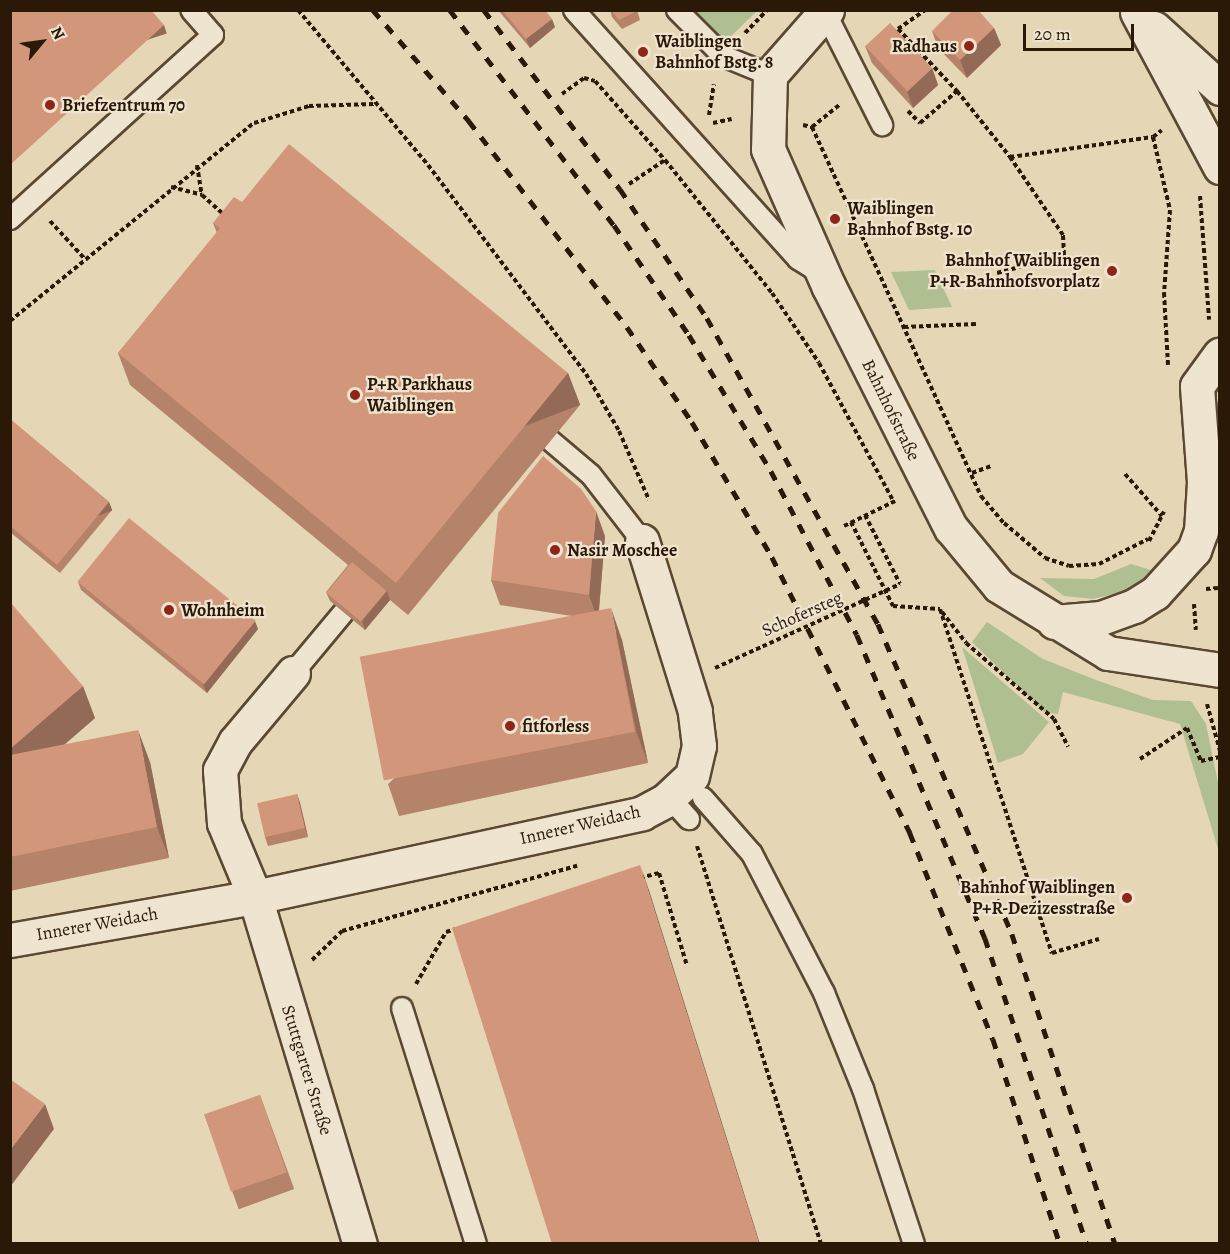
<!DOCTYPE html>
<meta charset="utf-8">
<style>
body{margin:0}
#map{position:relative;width:1230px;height:1254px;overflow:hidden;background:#e5d6b5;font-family:Alegreya,serif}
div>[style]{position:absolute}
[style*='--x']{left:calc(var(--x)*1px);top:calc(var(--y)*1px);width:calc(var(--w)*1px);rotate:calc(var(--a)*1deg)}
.green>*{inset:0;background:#b0bf91}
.path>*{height:4px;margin-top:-2px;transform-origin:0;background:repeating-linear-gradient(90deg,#2b1907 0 4.5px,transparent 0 7.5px)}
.roads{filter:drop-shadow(2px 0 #5a4832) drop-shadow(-2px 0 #5a4832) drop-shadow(0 2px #5a4832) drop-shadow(0 -2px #5a4832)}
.service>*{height:20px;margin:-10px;padding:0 10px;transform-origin:10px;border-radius:10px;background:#eee4cf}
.minor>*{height:33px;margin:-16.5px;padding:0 16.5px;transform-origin:16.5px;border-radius:16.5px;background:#eee4cf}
.rail>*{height:4.5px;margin-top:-2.25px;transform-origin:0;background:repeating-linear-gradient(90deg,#2b1907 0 10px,transparent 0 20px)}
.path-bridge>*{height:4px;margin-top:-2px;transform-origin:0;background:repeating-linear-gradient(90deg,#2b1907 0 4.5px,transparent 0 7.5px)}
.wall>*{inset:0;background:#b5826a;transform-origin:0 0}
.shaded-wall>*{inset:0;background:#936a56;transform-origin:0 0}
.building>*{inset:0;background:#d2977b;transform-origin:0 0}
.dots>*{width:16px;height:16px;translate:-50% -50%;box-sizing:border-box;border:3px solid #eee4cf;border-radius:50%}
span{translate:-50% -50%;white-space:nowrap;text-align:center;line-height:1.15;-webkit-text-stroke:4.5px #eee4cf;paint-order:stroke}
.poi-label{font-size:18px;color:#2b1907;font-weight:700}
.left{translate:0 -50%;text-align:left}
.right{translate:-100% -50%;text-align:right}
.street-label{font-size:18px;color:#2b1907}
.frame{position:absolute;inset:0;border:12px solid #2b1907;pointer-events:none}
.north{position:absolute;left:12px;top:12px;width:60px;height:60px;-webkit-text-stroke:4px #eee4cf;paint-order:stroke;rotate:61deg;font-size:16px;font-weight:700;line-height:24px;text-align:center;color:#2b1907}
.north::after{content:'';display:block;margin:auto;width:21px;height:27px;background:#2b1907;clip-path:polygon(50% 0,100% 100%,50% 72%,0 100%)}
.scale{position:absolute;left:1023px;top:24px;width:111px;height:27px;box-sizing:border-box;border:3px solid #2b1907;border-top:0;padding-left:8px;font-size:18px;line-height:21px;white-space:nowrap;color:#2b1907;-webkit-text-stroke:4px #eee4cf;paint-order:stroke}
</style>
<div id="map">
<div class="green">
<div style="clip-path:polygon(689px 11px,757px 11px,729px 38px,715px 41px)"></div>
<div style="clip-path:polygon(935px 270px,952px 307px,909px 310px,891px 272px)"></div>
<div style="clip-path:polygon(1131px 564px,1154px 571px,1125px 591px,1093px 599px,1064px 596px,1040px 578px,1094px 579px)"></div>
<div style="clip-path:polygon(987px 622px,1043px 659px,1096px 680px,1153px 700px,1191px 701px,1206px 724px,1219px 788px,1219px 852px,1180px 724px,1063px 692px,1058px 714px,1044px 712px,972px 642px)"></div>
<div style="clip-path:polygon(962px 647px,1049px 722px,1023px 754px,998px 763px)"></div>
</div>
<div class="path">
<div style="--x:298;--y:10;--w:202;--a:50"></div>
<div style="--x:428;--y:165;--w:262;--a:52.9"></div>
<div style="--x:586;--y:374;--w:66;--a:59.9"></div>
<div style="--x:619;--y:431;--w:75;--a:66.5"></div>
<div style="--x:898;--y:29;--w:33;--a:-35"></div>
<div style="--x:745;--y:33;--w:32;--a:-46"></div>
<div style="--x:894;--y:34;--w:6;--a:-51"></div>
<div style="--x:898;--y:29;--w:86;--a:46.4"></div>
<div style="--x:957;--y:91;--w:85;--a:51.2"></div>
<div style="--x:1010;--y:157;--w:144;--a:-8"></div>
<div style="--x:1153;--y:137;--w:11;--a:-38"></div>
<div style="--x:562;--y:94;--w:27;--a:-36"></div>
<div style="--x:584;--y:78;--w:11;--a:15"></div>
<div style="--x:595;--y:81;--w:106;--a:48.5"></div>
<div style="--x:665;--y:160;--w:171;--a:51.2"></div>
<div style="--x:772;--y:293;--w:84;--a:56.1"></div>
<div style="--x:819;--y:363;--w:158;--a:61.7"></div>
<div style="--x:908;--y:111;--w:17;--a:45"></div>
<div style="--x:920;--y:123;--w:49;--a:-40.9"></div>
<div style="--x:709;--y:115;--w:31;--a:-81"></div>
<div style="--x:713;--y:123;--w:19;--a:-12"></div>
<div style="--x:803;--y:125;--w:9;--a:13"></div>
<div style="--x:812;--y:127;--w:406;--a:65.4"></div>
<div style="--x:981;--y:496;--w:35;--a:50"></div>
<div style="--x:1004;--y:523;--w:54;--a:40.5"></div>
<div style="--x:1045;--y:558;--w:25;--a:18"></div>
<div style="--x:1069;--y:566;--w:30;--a:-4"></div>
<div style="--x:1099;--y:564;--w:55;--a:-27"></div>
<div style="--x:812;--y:127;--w:35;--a:-39"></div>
<div style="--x:1153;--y:137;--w:75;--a:76.9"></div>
<div style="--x:1170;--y:210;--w:83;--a:94.1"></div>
<div style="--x:1164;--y:293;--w:72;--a:86.8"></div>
<div style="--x:197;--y:165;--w:30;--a:81"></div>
<div style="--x:629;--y:184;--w:43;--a:-33.7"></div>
<div style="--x:171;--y:187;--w:32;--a:14"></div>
<div style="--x:202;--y:195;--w:30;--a:42"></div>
<div style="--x:1200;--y:196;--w:124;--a:85.8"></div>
<div style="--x:50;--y:221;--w:52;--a:47.4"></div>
<div style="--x:997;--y:273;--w:69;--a:-15"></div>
<div style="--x:1064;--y:255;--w:20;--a:-93"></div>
<div style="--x:1063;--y:235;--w:94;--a:-124.2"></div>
<div style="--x:10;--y:321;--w:314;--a:-39.1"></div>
<div style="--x:254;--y:123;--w:58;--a:-17.2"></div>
<div style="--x:309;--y:106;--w:65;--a:-1.8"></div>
<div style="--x:904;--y:327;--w:72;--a:-2.4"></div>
<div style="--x:972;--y:473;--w:20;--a:-20"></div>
<div style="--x:1125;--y:474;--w:56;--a:48.6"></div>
<div style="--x:865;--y:515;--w:77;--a:63.1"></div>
<div style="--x:851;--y:522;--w:94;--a:63.4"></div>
<div style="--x:893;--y:606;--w:47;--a:3.7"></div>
<div style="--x:844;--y:526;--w:57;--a:-26.1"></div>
<div style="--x:1149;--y:541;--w:33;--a:-63"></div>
<div style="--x:1206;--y:589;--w:12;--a:-5"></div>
<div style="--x:1194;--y:604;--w:26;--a:86"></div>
<div style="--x:940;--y:609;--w:362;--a:72"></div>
<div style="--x:1052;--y:953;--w:49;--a:-16.6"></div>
<div style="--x:942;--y:612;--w:39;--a:52"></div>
<div style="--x:966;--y:643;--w:116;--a:40.8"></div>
<div style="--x:1054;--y:719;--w:31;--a:63"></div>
<div style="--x:1207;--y:704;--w:49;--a:74.5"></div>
<div style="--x:1140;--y:759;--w:56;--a:-33.4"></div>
<div style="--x:1187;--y:728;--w:36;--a:67"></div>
<div style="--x:1201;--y:761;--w:19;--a:-12"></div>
<div style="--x:697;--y:846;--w:417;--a:72.7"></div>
<div style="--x:640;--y:878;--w:20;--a:-15"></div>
<div style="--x:659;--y:873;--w:97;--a:73.2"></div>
<div style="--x:312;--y:960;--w:42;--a:-44"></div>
<div style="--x:342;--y:931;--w:244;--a:-15.5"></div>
<div style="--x:416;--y:984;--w:60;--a:-60"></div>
<div style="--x:446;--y:932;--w:10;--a:-17"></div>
</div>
<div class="roads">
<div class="service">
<div style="--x:574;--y:10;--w:335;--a:48"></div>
<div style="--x:798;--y:259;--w:28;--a:32"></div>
<div style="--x:677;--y:10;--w:65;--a:45"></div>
<div style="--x:723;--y:56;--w:51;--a:22"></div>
<div style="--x:825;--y:12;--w:127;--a:63.2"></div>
<div style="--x:10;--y:219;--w:274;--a:-42.2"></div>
<div style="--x:213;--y:35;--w:33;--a:-131"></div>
<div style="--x:551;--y:441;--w:52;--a:40.4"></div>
<div style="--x:591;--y:475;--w:83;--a:52.3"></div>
<div style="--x:293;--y:673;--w:78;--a:-50.2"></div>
<div style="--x:669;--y:797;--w:30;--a:48"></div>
<div style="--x:703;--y:798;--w:74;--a:48.8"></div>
<div style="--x:752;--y:854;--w:157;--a:62.6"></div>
<div style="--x:824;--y:993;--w:104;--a:67.9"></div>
<div style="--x:863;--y:1089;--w:163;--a:71.8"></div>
<div style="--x:402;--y:1008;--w:247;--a:72.6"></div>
</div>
<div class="minor">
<div style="--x:827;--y:10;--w:86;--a:131.2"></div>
<div style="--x:770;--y:75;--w:74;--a:91.5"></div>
<div style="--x:768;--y:149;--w:151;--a:66.2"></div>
<div style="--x:829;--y:287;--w:270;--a:63.2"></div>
<div style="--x:951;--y:528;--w:75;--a:50.4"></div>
<div style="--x:999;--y:586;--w:128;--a:31.6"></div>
<div style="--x:1108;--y:653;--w:113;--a:8.6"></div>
<div style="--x:1137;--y:12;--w:176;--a:61.8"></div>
<div style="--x:1154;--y:28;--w:89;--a:42.3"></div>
<div style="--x:1054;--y:622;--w:47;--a:-4.9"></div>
<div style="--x:1101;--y:618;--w:35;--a:-20"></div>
<div style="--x:1134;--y:606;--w:25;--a:-32"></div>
<div style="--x:1155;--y:593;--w:58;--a:-47.8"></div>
<div style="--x:1194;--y:550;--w:20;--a:-70"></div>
<div style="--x:1201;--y:531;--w:49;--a:-86.5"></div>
<div style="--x:1204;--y:482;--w:96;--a:-94.2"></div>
<div style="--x:1197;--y:386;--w:39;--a:-54"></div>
<div style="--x:293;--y:673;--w:90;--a:130"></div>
<div style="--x:235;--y:742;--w:32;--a:118"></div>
<div style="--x:220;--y:770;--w:53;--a:85.7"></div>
<div style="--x:224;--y:823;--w:80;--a:67.3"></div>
<div style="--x:255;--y:897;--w:363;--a:73.2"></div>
<div style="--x:10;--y:940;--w:249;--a:-10"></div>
<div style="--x:255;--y:897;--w:396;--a:-12.2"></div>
<div style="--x:642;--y:813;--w:27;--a:-28"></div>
<div style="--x:666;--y:800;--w:35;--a:-43"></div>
<div style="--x:692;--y:776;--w:31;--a:-77"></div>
<div style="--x:699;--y:746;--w:35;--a:-97"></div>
<div style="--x:695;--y:711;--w:178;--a:-107.3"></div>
</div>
</div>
<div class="rail">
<div style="--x:373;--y:10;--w:147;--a:49.1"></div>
<div style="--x:469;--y:121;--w:260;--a:52.5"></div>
<div style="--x:627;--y:327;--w:115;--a:55.6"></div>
<div style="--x:692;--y:422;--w:157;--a:59.3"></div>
<div style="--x:772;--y:557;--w:309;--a:63.4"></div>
<div style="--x:910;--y:833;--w:222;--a:68.1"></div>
<div style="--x:993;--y:1039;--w:216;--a:71.9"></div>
<div style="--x:450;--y:10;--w:270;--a:52.7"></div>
<div style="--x:614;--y:225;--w:133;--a:55.7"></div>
<div style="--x:689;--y:335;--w:159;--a:58.9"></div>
<div style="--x:771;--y:471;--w:185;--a:62.3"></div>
<div style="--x:857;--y:635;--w:329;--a:67.1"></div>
<div style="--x:985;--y:938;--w:323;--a:71.6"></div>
<div style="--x:484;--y:10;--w:225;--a:52.8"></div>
<div style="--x:620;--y:189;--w:156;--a:56"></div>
<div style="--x:707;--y:318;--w:351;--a:60.8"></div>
<div style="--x:878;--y:624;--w:338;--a:66.6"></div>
<div style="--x:1012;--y:934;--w:327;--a:71.6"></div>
</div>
<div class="path-bridge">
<div style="--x:715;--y:668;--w:203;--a:-24.4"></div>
</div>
<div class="wall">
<div style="clip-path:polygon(498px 10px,545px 10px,555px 27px,530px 48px)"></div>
<div style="clip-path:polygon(610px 10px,637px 10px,640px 20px,622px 29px,612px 17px)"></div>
<div style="clip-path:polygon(994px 28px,1001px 45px,967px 78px,938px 48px,932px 31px)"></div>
<div style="clip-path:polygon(865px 46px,932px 68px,938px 85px,913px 108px,872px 63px)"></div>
<div style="clip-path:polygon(242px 202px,568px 373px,580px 405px,408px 615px,390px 600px,365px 630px,330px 601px,326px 592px,348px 565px,130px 385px,118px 353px,217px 233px,213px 223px)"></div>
<div style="clip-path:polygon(10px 419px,109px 502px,112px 510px,60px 573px,10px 532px)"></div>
<div style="clip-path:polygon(605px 536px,599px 611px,622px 640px,648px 763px,399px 816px,388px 784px,572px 616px,500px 605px,491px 580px)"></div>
<div style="clip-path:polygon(78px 582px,258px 629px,207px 693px,81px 590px)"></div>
<div style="clip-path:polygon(10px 602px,95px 718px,64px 745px,150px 762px,169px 858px,10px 891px)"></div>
<div style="clip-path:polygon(297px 794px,300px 803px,308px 837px,268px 846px,265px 837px)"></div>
<div style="left:260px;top:1095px;width:100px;height:59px;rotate:70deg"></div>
</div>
<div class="shaded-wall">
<div style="clip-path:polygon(552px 19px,555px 27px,530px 48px,526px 39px)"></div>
<div style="left:164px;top:25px;width:9px;height:208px;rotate:72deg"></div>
<div style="clip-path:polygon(994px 28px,1001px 45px,967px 78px,960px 60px)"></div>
<div style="clip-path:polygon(932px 68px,938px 85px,913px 108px,907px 91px)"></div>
<div style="left:568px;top:373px;width:34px;height:271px;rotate:69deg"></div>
<div style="left:109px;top:502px;width:9px;height:82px;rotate:69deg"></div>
<div style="clip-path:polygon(596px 511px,605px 536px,598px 620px,589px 595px)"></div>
<div style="clip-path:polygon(387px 591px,390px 600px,365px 630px,362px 621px)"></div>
<div style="clip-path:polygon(611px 608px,622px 640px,648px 763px,636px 731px)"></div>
<div style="clip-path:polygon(255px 621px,258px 629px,207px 693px,203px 685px)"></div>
<div style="clip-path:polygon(83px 686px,95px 718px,13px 789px,10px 782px,10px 749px)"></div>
<div style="clip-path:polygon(138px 730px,150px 762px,169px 858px,157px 827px)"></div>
<div style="clip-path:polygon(297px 794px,300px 803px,308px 837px,305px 828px)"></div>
<div style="clip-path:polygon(640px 865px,649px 890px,760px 1244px,759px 1244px)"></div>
<div style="clip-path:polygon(45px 1104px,54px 1129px,10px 1187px,10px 1150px)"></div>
</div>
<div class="building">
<div style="clip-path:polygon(10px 10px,151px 10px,164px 25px,10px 165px)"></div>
<div style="clip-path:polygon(502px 10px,545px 10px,552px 19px,526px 39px)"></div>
<div style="clip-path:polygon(611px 10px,636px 10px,637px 11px,619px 20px)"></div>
<div style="clip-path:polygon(953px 10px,978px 10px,994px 28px,960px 60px,932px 31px)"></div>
<div style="left:890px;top:23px;width:62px;height:34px;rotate:47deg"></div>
<div style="clip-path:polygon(289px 144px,568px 373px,396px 583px,118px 353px,220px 228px,213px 223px,234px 197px,242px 202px)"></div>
<div style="clip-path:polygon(10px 419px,109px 502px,57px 565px,10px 526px)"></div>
<div style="clip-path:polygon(543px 456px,581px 489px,596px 511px,589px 595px,491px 580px,498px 513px)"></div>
<div style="left:129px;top:518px;width:163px;height:82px;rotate:39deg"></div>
<div style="left:352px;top:562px;width:45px;height:40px;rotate:40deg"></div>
<div style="clip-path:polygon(10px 602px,83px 686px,10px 749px)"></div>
<div style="left:611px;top:608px;width:126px;height:256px;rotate:79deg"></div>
<div style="clip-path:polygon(138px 730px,157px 827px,10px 857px,10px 755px)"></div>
<div style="left:297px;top:794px;width:35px;height:41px;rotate:77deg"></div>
<div style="clip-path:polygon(640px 865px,759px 1244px,552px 1244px,452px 928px)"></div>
<div style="clip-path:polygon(10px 1079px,45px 1104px,10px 1150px)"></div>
<div style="left:260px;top:1095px;width:82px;height:59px;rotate:71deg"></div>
</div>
<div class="dots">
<div style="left:969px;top:46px;background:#8f2418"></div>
<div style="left:643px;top:52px;background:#8f2418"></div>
<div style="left:50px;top:105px;background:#8f2418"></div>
<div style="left:835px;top:219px;background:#8f2418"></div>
<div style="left:1112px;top:271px;background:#8f2418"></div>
<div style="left:355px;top:395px;background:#8f2418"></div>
<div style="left:555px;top:550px;background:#8f2418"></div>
<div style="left:169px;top:610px;background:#8f2418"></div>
<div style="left:510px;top:726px;background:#8f2418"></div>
<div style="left:1127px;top:898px;background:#8f2418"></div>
</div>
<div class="poi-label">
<span class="left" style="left:655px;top:52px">Waiblingen<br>Bahnhof Bstg. 8</span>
<span class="right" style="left:957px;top:46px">Radhaus</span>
<span class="left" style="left:62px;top:105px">Briefzentrum 70</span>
<span class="left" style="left:847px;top:219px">Waiblingen<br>Bahnhof Bstg. 10</span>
<span class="right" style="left:1100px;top:271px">Bahnhof Waiblingen<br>P+R-Bahnhofsvorplatz</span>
<span class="left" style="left:367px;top:395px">P+R Parkhaus<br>Waiblingen</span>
<span class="left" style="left:567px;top:550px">Nasir Moschee</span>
<span class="left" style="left:181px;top:610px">Wohnheim</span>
<span class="left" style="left:522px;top:726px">fitforless</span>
<span class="right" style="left:1115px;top:898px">Bahnhof Waiblingen<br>P+R-Dezizesstraße</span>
</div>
<div class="street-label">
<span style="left:891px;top:410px;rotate:64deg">Bahnhofstraße</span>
<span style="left:802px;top:614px;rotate:-24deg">Schofersteg</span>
<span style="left:580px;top:825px;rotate:-13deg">Innerer Weidach</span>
<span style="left:97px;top:924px;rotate:-10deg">Innerer Weidach</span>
<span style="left:307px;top:1070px;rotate:73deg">Stuttgarter Straße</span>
</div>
<div class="frame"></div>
<div class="north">N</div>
<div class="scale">20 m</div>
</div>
